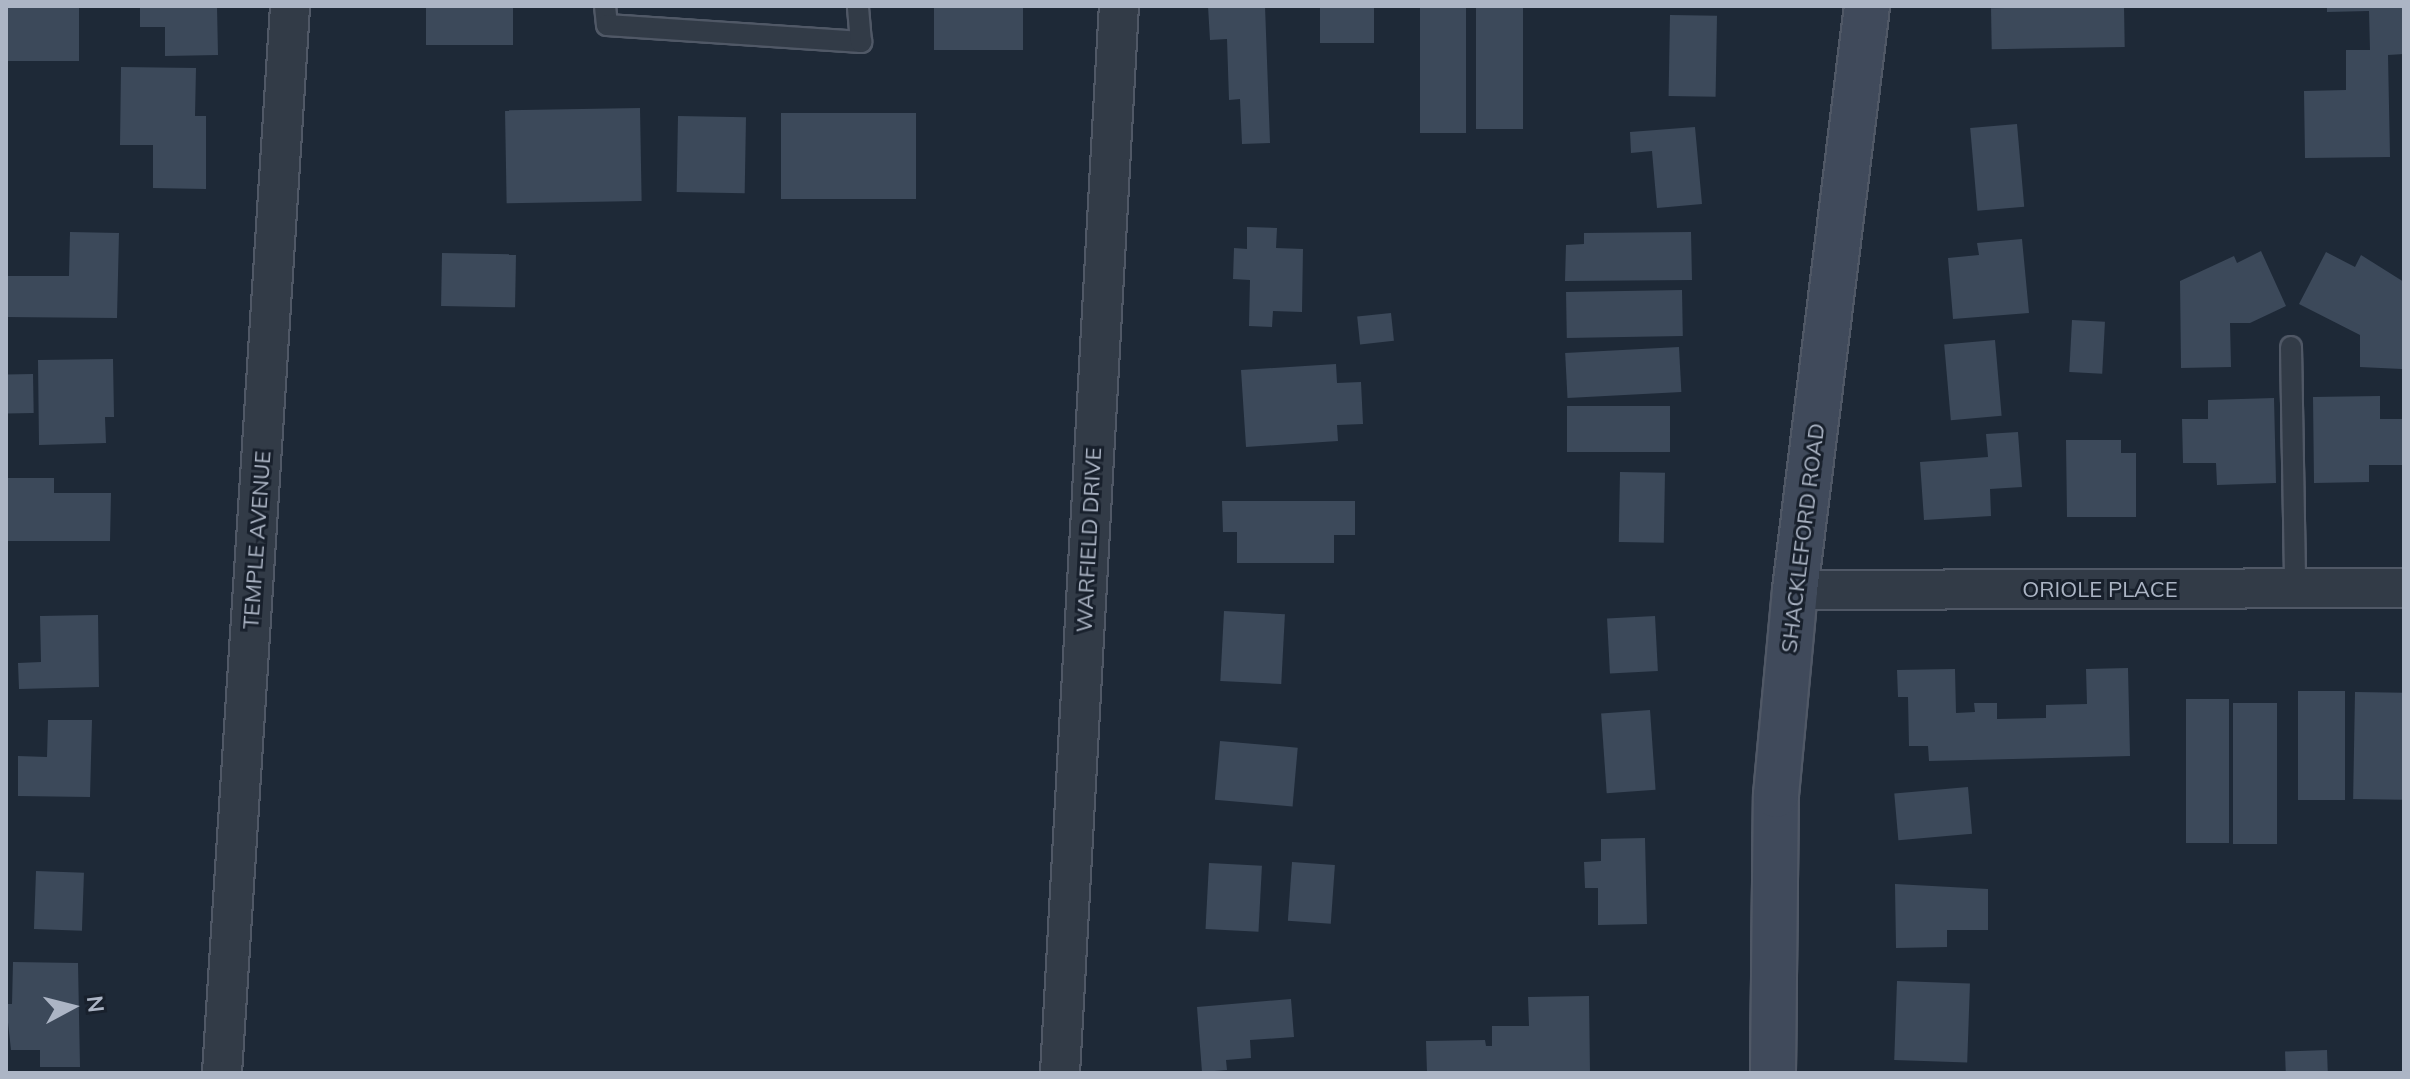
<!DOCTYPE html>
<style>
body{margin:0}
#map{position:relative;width:2410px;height:1079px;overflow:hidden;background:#1e2937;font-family:Mulish,sans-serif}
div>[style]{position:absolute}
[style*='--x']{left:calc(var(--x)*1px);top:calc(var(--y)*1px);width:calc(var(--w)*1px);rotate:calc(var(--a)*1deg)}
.building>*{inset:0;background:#3c495a;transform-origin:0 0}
.roads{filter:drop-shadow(2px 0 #505866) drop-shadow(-2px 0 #505866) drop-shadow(0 2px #505866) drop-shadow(0 -2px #505866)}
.lane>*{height:20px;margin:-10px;padding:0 10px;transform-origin:10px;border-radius:10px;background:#323b47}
.street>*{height:38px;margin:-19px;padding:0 19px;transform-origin:19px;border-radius:19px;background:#323b47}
.secondary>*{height:44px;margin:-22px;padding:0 22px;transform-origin:22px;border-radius:22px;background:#404a5b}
span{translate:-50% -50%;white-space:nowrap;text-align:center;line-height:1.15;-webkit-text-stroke:6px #18202c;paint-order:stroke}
.street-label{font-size:22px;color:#acb5c5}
.frame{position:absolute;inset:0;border:8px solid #acb5c5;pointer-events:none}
.north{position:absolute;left:32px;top:967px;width:80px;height:80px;-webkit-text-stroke:6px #18202c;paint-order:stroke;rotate:83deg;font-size:22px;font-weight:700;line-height:32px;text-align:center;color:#acb5c5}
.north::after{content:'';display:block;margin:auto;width:28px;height:36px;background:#acb5c5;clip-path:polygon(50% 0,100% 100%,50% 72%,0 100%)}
</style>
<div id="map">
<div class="building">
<div style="left:79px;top:6px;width:55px;height:73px;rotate:90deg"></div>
<div style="clip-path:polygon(140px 6px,217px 6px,218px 55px,165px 56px,165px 27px,140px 27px)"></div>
<div style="left:426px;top:6px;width:87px;height:39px"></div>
<div style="left:934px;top:6px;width:89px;height:44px"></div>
<div style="clip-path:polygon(1208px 6px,1265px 6px,1270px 143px,1242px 144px,1240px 99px,1229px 100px,1227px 39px,1210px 40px)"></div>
<div style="left:1320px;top:6px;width:54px;height:37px"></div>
<div style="left:1420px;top:6px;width:46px;height:127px"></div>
<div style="left:1476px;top:6px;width:47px;height:123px"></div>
<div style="left:2124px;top:6px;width:41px;height:133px;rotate:89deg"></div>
<div style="clip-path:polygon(2327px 6px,2404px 6px,2404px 54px,2388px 55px,2390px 157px,2305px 158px,2304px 91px,2346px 90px,2346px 50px,2370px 50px,2369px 11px,2327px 12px)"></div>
<div style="left:1670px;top:15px;width:47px;height:81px;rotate:1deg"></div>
<div style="clip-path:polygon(121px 67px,196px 68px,195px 116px,206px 116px,206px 189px,153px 188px,153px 145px,120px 145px)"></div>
<div style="left:640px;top:108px;width:93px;height:135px;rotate:89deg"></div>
<div style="left:781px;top:113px;width:135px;height:86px"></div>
<div style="left:678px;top:116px;width:68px;height:76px;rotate:1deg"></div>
<div style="left:2017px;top:124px;width:83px;height:47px;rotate:85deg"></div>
<div style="clip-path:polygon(1695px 127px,1702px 204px,1657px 208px,1652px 151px,1631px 153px,1630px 132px)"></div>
<div style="clip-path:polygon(1247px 227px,1277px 228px,1276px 248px,1303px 249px,1302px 312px,1273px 311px,1272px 327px,1249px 326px,1250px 280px,1233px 279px,1234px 248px,1247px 249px)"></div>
<div style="clip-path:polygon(70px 232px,119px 233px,117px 318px,6px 317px,6px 276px,69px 276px)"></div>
<div style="clip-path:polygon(1691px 232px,1692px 280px,1565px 281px,1566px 245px,1584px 244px,1584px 233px)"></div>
<div style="clip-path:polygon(2022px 239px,2029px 313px,1953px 319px,1948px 258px,1979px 255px,1977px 243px)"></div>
<div style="clip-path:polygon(2261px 251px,2286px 306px,2250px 323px,2230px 323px,2231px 367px,2181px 368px,2180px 281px,2234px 256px,2237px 263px)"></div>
<div style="clip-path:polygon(2326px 252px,2355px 267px,2361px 255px,2404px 282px,2402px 369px,2360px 367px,2360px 335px,2299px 304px)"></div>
<div style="left:442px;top:253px;width:74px;height:53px;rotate:1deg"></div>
<div style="left:1682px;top:290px;width:46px;height:116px;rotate:89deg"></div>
<div style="left:1391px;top:313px;width:28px;height:34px;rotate:84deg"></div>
<div style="left:2072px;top:320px;width:33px;height:52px;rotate:3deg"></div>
<div style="left:1995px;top:340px;width:76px;height:51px;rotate:85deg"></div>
<div style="left:1679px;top:347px;width:45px;height:114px;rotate:87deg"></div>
<div style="clip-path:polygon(113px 359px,114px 417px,105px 417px,106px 443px,39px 445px,38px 360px)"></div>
<div style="clip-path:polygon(1336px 364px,1337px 383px,1361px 382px,1363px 424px,1337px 425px,1338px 441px,1246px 447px,1241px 370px)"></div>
<div style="left:33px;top:374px;width:39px;height:27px;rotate:89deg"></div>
<div style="clip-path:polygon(2380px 396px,2380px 419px,2404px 419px,2404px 465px,2369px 465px,2369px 482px,2314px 483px,2313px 397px)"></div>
<div style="clip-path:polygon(2274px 398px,2276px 483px,2217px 485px,2216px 463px,2183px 463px,2182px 419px,2208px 419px,2208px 400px)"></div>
<div style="left:1567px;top:406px;width:103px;height:46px"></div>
<div style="clip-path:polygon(2018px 432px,2022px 487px,1990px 489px,1991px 516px,1924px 520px,1920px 462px,1988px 457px,1986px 434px)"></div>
<div style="clip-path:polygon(2066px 440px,2121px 440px,2121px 453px,2136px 453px,2136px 517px,2067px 517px)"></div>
<div style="left:1620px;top:472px;width:45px;height:70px;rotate:1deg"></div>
<div style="clip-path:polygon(6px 478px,54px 478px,54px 493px,111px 493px,110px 541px,6px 541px)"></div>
<div style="clip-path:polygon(1222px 501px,1355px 501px,1355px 535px,1334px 535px,1334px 563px,1237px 563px,1237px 532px,1223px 532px)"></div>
<div style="left:1224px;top:611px;width:61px;height:70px;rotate:3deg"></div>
<div style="clip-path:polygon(98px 615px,99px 687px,19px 689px,18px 663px,41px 662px,40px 616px)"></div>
<div style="left:1655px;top:616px;width:55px;height:48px;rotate:87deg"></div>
<div style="clip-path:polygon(2128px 668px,2130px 756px,1929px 761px,1928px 746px,1909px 746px,1908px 697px,1898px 697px,1897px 670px,1955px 669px,1956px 713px,1975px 712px,1974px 703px,1997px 703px,1997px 719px,2046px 718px,2046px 705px,2087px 704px,2086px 669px)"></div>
<div style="left:2298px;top:691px;width:47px;height:109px"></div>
<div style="left:2355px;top:692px;width:49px;height:107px;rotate:1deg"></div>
<div style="left:2186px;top:699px;width:43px;height:144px"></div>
<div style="left:2233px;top:703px;width:44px;height:141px"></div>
<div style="left:1650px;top:710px;width:80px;height:49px;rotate:86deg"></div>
<div style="clip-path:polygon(48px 720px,92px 720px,90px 797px,18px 796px,18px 756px,47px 757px)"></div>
<div style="left:1220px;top:741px;width:78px;height:59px;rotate:5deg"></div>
<div style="left:1968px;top:787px;width:47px;height:74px;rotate:85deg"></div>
<div style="clip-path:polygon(1645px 838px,1647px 924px,1598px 925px,1598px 888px,1585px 888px,1584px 862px,1601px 861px,1601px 839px)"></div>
<div style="left:1292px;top:862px;width:43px;height:59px;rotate:4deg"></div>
<div style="left:1209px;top:863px;width:53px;height:66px;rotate:3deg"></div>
<div style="left:36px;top:871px;width:48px;height:58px;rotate:2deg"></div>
<div style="clip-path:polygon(1895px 884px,1988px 889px,1988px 930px,1947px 930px,1947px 947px,1896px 948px)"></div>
<div style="clip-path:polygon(13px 962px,78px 963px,80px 1067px,40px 1067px,40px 1050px,11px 1050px,6px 1004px,12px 1004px)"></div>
<div style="left:1897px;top:981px;width:73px;height:79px;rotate:2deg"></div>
<div style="clip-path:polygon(1589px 996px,1590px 1073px,1427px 1073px,1426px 1041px,1485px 1040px,1486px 1046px,1492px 1046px,1492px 1026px,1529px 1026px,1528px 997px)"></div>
<div style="clip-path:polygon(1291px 999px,1294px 1037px,1250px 1040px,1251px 1058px,1226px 1060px,1227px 1070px,1202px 1072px,1197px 1007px)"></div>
<div style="left:2327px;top:1050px;width:23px;height:42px;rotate:88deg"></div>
</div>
<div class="roads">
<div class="lane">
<div style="--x:605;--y:6;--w:19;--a:84"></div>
<div style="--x:607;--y:25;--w:255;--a:3.8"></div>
<div style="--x:861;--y:42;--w:36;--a:-95"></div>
<div style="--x:2291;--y:347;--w:241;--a:89"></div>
</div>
<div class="street">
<div style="--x:1795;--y:590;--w:609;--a:-0.19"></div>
<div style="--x:222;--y:1073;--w:1069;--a:-86.35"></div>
<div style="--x:1060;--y:1073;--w:1069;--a:-86.84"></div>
</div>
<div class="secondary">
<div style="--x:1773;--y:1073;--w:278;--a:-89.4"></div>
<div style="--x:1776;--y:795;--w:206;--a:-84.7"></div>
<div style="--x:1795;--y:590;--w:588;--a:-82.97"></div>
</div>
</div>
<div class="street-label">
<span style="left:1803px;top:538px;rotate:-83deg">SHACKLEFORD ROAD</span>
<span style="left:257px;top:540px;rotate:-86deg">TEMPLE AVENUE</span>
<span style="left:1089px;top:540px;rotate:-87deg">WARFIELD DRIVE</span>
<span style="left:2100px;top:590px">ORIOLE PLACE</span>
</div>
<div class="frame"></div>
<div class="north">N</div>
</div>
